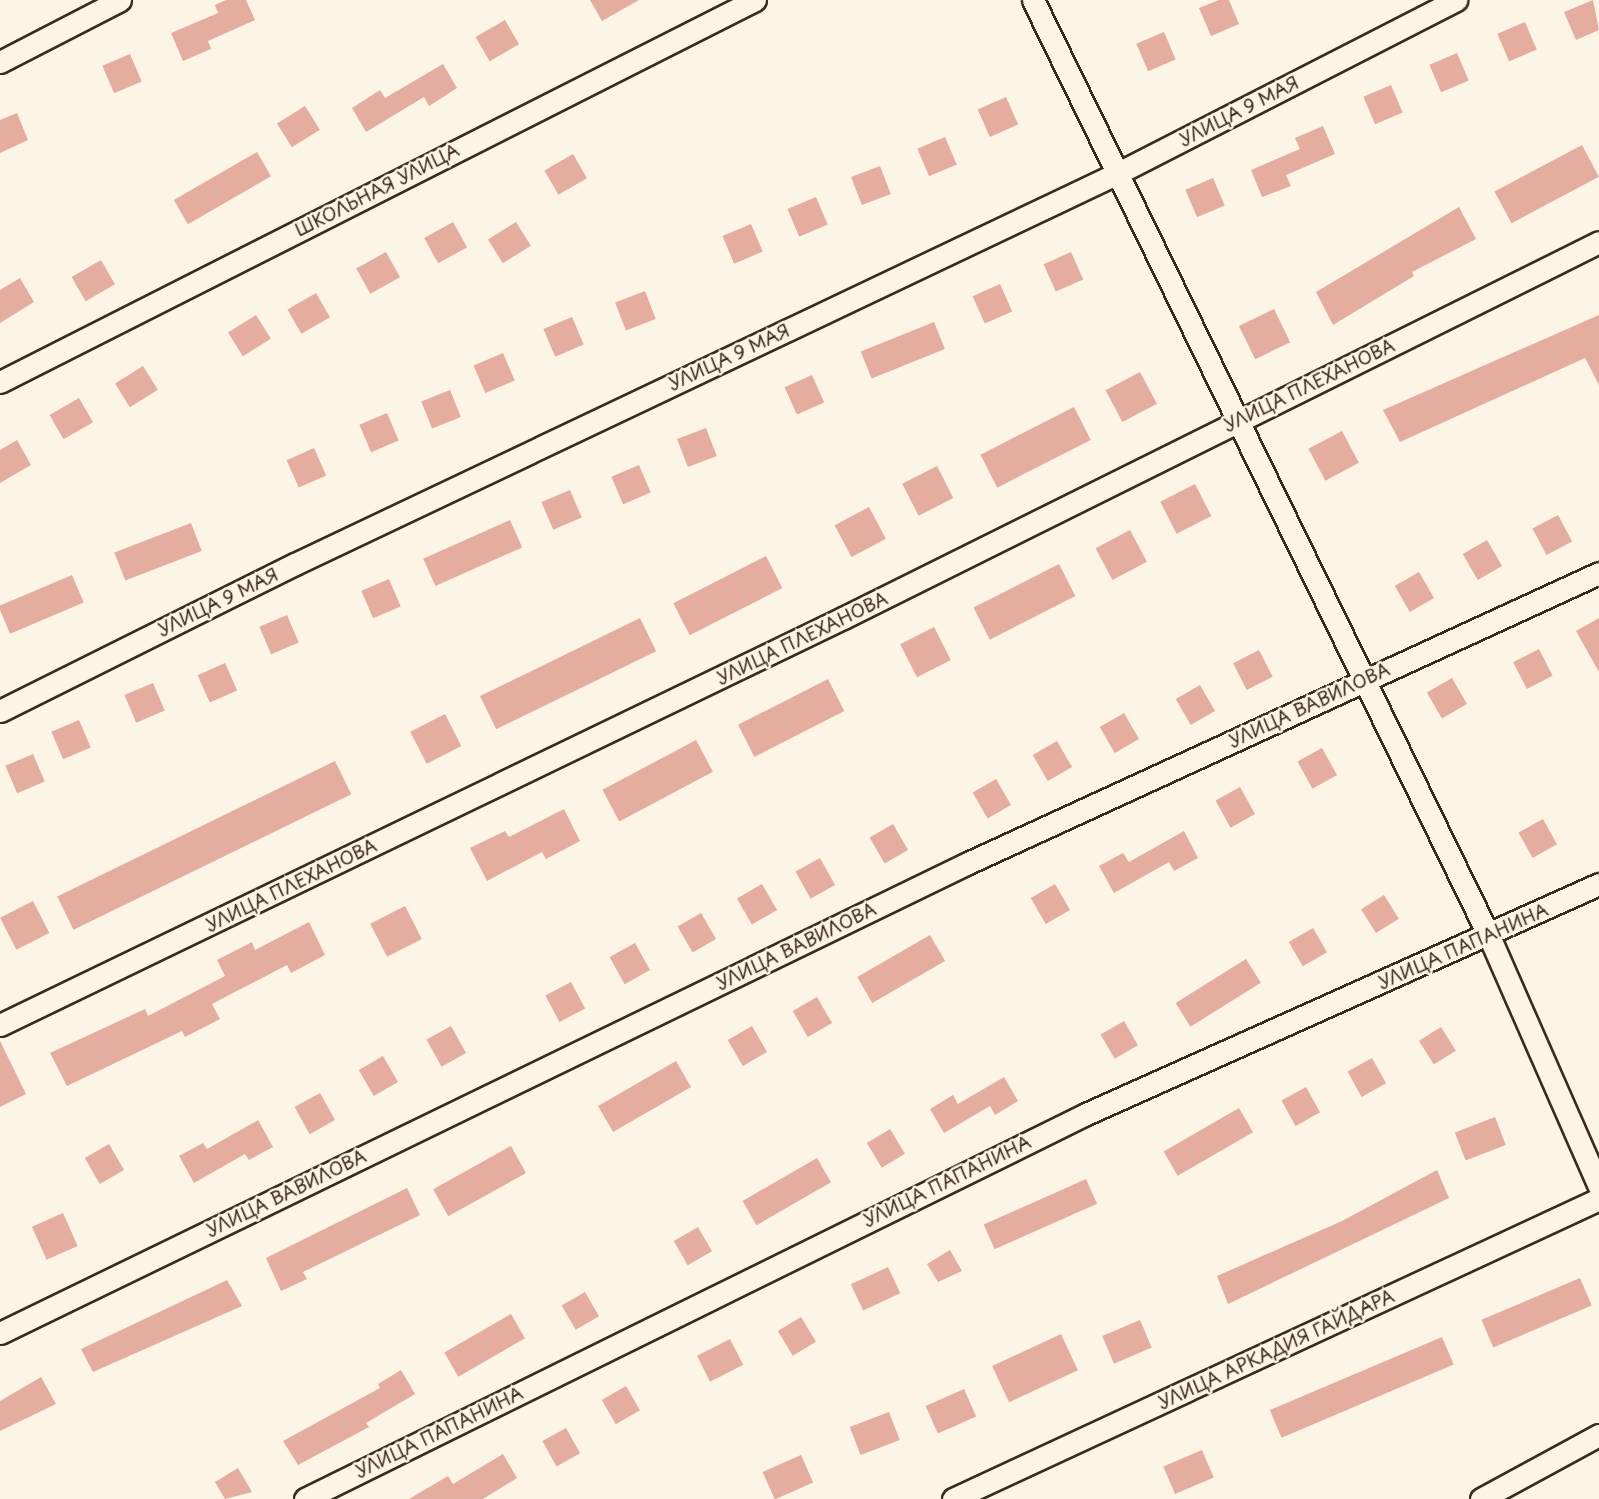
<!DOCTYPE html>
<meta charset="utf-8">
<style>
body{margin:0}
#map{position:relative;width:1599px;height:1499px;overflow:hidden;background:#fcf5e5;font-family:"Playpen Sans",sans-serif}
div>[style]{position:absolute}
[style*='--x']{left:calc(var(--x)*1px);top:calc(var(--y)*1px);width:calc(var(--w)*1px);rotate:calc(var(--a)*1deg)}
.building>*{inset:0;background:#e5aca0;transform-origin:0 0}
.roads{filter:drop-shadow(2px 0 #3b2a1e) drop-shadow(-2px 0 #3b2a1e) drop-shadow(0 2px #3b2a1e) drop-shadow(0 -2px #3b2a1e)}
.street>*{height:21px;margin:-10.5px;padding:0 10.5px;transform-origin:10.5px;border-radius:10.5px;background:#fcf5e5}
span{translate:-50% -50%;white-space:nowrap;text-align:center;line-height:1.15;-webkit-text-stroke:5px #fcf5e5;paint-order:stroke}
.street-label{font-size:18px;color:#3b2a1e}
</style>
<div id="map">
<div class="building">
<div style="clip-path:polygon(226px 0,246px 0,255px 20px,208px 41px,211px 49px,183px 61px,171px 33px,218px 13px,215px 5px)"></div>
<div style="clip-path:polygon(590px 0,639px 0,602px 21px)"></div>
<div style="clip-path:polygon(1219px 0,1229px 0,1239px 24px,1211px 36px,1199px 8px)"></div>
<div style="clip-path:polygon(1593px 0,1599px 30px,1576px 40px,1564px 12px)"></div>
<div style="left:505px;top:20px;width:28px;height:34px;rotate:60deg"></div>
<div style="left:1525px;top:22px;width:30px;height:30px;rotate:67deg"></div>
<div style="left:1164px;top:32px;width:30px;height:30px;rotate:67deg"></div>
<div style="left:1457px;top:53px;width:30px;height:30px;rotate:67deg"></div>
<div style="left:130px;top:54px;width:30px;height:30px;rotate:67deg"></div>
<div style="clip-path:polygon(443px 64px,457px 88px,429px 106px,424px 97px,366px 132px,352px 108px,380px 90px,385px 98px)"></div>
<div style="left:1391px;top:85px;width:30px;height:30px;rotate:67deg"></div>
<div style="left:1006px;top:97px;width:30px;height:31px;rotate:66deg"></div>
<div style="left:305px;top:106px;width:28px;height:33px;rotate:58deg"></div>
<div style="clip-path:polygon(17px 113px,28px 140px,0 153px,0 120px)"></div>
<div style="clip-path:polygon(1323px 126px,1335px 154px,1286px 175px,1291px 186px,1262px 197px,1251px 170px,1300px 149px,1295px 138px)"></div>
<div style="left:945px;top:137px;width:30px;height:30px;rotate:67deg"></div>
<div style="left:1582px;top:145px;width:36px;height:99px;rotate:62deg"></div>
<div style="left:257px;top:152px;width:28px;height:96px;rotate:60deg"></div>
<div style="left:573px;top:154px;width:28px;height:33px;rotate:60deg"></div>
<div style="left:880px;top:166px;width:30px;height:31px;rotate:69deg"></div>
<div style="left:1213px;top:178px;width:30px;height:30px;rotate:67deg"></div>
<div style="left:816px;top:197px;width:30px;height:31px;rotate:67deg"></div>
<div style="clip-path:polygon(1459px 207px,1476px 239px,1412px 272px,1414px 276px,1333px 325px,1316px 292px)"></div>
<div style="left:453px;top:222px;width:29px;height:33px;rotate:61deg"></div>
<div style="left:516px;top:222px;width:28px;height:33px;rotate:58deg"></div>
<div style="left:751px;top:224px;width:30px;height:31px;rotate:67deg"></div>
<div style="left:386px;top:252px;width:29px;height:34px;rotate:61deg"></div>
<div style="left:1071px;top:252px;width:30px;height:30px;rotate:66deg"></div>
<div style="left:101px;top:260px;width:28px;height:34px;rotate:60deg"></div>
<div style="clip-path:polygon(20px 278px,34px 302px,0 323px,0 290px)"></div>
<div style="left:1000px;top:284px;width:30px;height:30px;rotate:66deg"></div>
<div style="left:645px;top:291px;width:30px;height:32px;rotate:69deg"></div>
<div style="left:316px;top:293px;width:28px;height:33px;rotate:60deg"></div>
<div style="left:1274px;top:309px;width:37px;height:39px;rotate:64deg"></div>
<div style="left:256px;top:315px;width:28px;height:33px;rotate:58deg"></div>
<div style="clip-path:polygon(1599px 315px,1599px 385px,1585px 358px,1400px 442px,1383px 410px)"></div>
<div style="left:572px;top:317px;width:30px;height:31px;rotate:67deg"></div>
<div style="left:934px;top:322px;width:29px;height:79px;rotate:68deg"></div>
<div style="left:503px;top:353px;width:30px;height:32px;rotate:67deg"></div>
<div style="left:143px;top:366px;width:28px;height:33px;rotate:58deg"></div>
<div style="left:1140px;top:372px;width:36px;height:39px;rotate:62deg"></div>
<div style="left:812px;top:375px;width:30px;height:30px;rotate:66deg"></div>
<div style="left:450px;top:390px;width:29px;height:31px;rotate:68deg"></div>
<div style="left:79px;top:398px;width:28px;height:34px;rotate:60deg"></div>
<div style="left:1074px;top:407px;width:37px;height:105px;rotate:63deg"></div>
<div style="left:387px;top:413px;width:30px;height:30px;rotate:67deg"></div>
<div style="left:706px;top:428px;width:30px;height:31px;rotate:69deg"></div>
<div style="left:1342px;top:431px;width:36px;height:38px;rotate:62deg"></div>
<div style="clip-path:polygon(17px 440px,31px 465px,0 483px,0 450px)"></div>
<div style="left:314px;top:448px;width:30px;height:30px;rotate:66deg"></div>
<div style="left:639px;top:465px;width:30px;height:30px;rotate:67deg"></div>
<div style="left:937px;top:466px;width:36px;height:39px;rotate:63deg"></div>
<div style="left:1195px;top:484px;width:36px;height:39px;rotate:63deg"></div>
<div style="left:570px;top:490px;width:30px;height:31px;rotate:67deg"></div>
<div style="left:869px;top:507px;width:36px;height:39px;rotate:62deg"></div>
<div style="left:1558px;top:515px;width:30px;height:29px;rotate:62deg"></div>
<div style="left:510px;top:520px;width:30px;height:95px;rotate:66deg"></div>
<div style="left:191px;top:523px;width:30px;height:82px;rotate:69deg"></div>
<div style="left:1130px;top:530px;width:36px;height:39px;rotate:62deg"></div>
<div style="left:1487px;top:540px;width:30px;height:28px;rotate:60deg"></div>
<div style="left:766px;top:556px;width:36px;height:104px;rotate:63deg"></div>
<div style="left:1059px;top:564px;width:36px;height:96px;rotate:63deg"></div>
<div style="left:1419px;top:572px;width:30px;height:28px;rotate:60deg"></div>
<div style="left:72px;top:575px;width:30px;height:80px;rotate:67deg"></div>
<div style="left:389px;top:579px;width:30px;height:30px;rotate:67deg"></div>
<div style="left:287px;top:615px;width:30px;height:30px;rotate:67deg"></div>
<div style="left:640px;top:618px;width:37px;height:178px;rotate:64deg"></div>
<div style="clip-path:polygon(1599px 618px,1599px 672px,1576px 631px)"></div>
<div style="left:934px;top:627px;width:37px;height:38px;rotate:63deg"></div>
<div style="left:1539px;top:649px;width:30px;height:29px;rotate:63deg"></div>
<div style="left:1259px;top:650px;width:30px;height:29px;rotate:63deg"></div>
<div style="left:225px;top:663px;width:30px;height:30px;rotate:66deg"></div>
<div style="left:1452px;top:678px;width:30px;height:29px;rotate:60deg"></div>
<div style="left:828px;top:679px;width:36px;height:101px;rotate:63deg"></div>
<div style="left:153px;top:683px;width:30px;height:31px;rotate:67deg"></div>
<div style="left:1200px;top:685px;width:30px;height:28px;rotate:60deg"></div>
<div style="left:1124px;top:713px;width:30px;height:28px;rotate:60deg"></div>
<div style="left:445px;top:714px;width:36px;height:39px;rotate:63deg"></div>
<div style="left:79px;top:720px;width:30px;height:30px;rotate:67deg"></div>
<div style="left:696px;top:740px;width:36px;height:106px;rotate:62deg"></div>
<div style="left:1057px;top:741px;width:30px;height:28px;rotate:60deg"></div>
<div style="left:1322px;top:748px;width:31px;height:28px;rotate:61deg"></div>
<div style="left:33px;top:754px;width:30px;height:30px;rotate:67deg"></div>
<div style="left:335px;top:761px;width:37px;height:309px;rotate:64deg"></div>
<div style="left:996px;top:779px;width:30px;height:27px;rotate:60deg"></div>
<div style="left:1240px;top:787px;width:31px;height:28px;rotate:61deg"></div>
<div style="clip-path:polygon(564px 809px,580px 841px,546px 859px,542px 852px,487px 881px,470px 848px,505px 831px,509px 837px)"></div>
<div style="left:1543px;top:819px;width:29px;height:28px;rotate:61deg"></div>
<div style="left:893px;top:824px;width:30px;height:27px;rotate:60deg"></div>
<div style="clip-path:polygon(1184px 831px,1198px 858px,1174px 871px,1169px 862px,1114px 893px,1099px 866px,1123px 853px,1129px 862px)"></div>
<div style="left:820px;top:858px;width:31px;height:28px;rotate:61deg"></div>
<div style="left:762px;top:884px;width:30px;height:29px;rotate:60deg"></div>
<div style="left:1055px;top:884px;width:30px;height:28px;rotate:60deg"></div>
<div style="left:1384px;top:895px;width:28px;height:27px;rotate:58deg"></div>
<div style="left:33px;top:901px;width:36px;height:37px;rotate:63deg"></div>
<div style="left:405px;top:906px;width:37px;height:39px;rotate:63deg"></div>
<div style="left:701px;top:913px;width:30px;height:27px;rotate:60deg"></div>
<div style="clip-path:polygon(309px 922px,325px 955px,291px 973px,287px 965px,212px 1004px,220px 1019px,185px 1037px,182px 1031px,67px 1086px,50px 1053px,145px 1009px,148px 1016px,225px 976px,217px 960px,252px 942px,255px 950px)"></div>
<div style="left:1313px;top:928px;width:28px;height:28px;rotate:60deg"></div>
<div style="left:930px;top:935px;width:30px;height:84px;rotate:60deg"></div>
<div style="left:635px;top:943px;width:31px;height:29px;rotate:61deg"></div>
<div style="left:1246px;top:959px;width:28px;height:83px;rotate:58deg"></div>
<div style="left:571px;top:982px;width:30px;height:29px;rotate:62deg"></div>
<div style="left:817px;top:997px;width:30px;height:28px;rotate:60deg"></div>
<div style="left:1124px;top:1021px;width:28px;height:27px;rotate:60deg"></div>
<div style="left:451px;top:1026px;width:31px;height:28px;rotate:61deg"></div>
<div style="left:752px;top:1026px;width:30px;height:28px;rotate:60deg"></div>
<div style="left:1441px;top:1027px;width:28px;height:26px;rotate:58deg"></div>
<div style="clip-path:polygon(0 1041px,26px 1094px,0 1107px)"></div>
<div style="left:383px;top:1056px;width:30px;height:28px;rotate:60deg"></div>
<div style="left:1372px;top:1058px;width:29px;height:28px;rotate:61deg"></div>
<div style="left:676px;top:1061px;width:30px;height:90px;rotate:60deg"></div>
<div style="clip-path:polygon(1004px 1077px,1018px 1101px,995px 1115px,990px 1106px,944px 1133px,930px 1109px,953px 1095px,958px 1104px)"></div>
<div style="left:1306px;top:1087px;width:29px;height:28px;rotate:61deg"></div>
<div style="left:320px;top:1093px;width:31px;height:29px;rotate:61deg"></div>
<div style="left:1239px;top:1108px;width:28px;height:87px;rotate:60deg"></div>
<div style="left:1495px;top:1117px;width:30px;height:43px;rotate:69deg"></div>
<div style="clip-path:polygon(258px 1120px,273px 1147px,249px 1160px,245px 1154px,194px 1183px,179px 1156px,203px 1143px,207px 1149px)"></div>
<div style="left:890px;top:1129px;width:29px;height:27px;rotate:59deg"></div>
<div style="left:109px;top:1144px;width:30px;height:28px;rotate:60deg"></div>
<div style="left:511px;top:1146px;width:31px;height:89px;rotate:61deg"></div>
<div style="left:817px;top:1158px;width:28px;height:86px;rotate:60deg"></div>
<div style="clip-path:polygon(1437px 1170px,1449px 1198px,1228px 1304px,1217px 1276px,1342px 1221px)"></div>
<div style="left:1086px;top:1179px;width:27px;height:112px;rotate:66deg"></div>
<div style="clip-path:polygon(407px 1188px,420px 1215px,303px 1272px,307px 1279px,281px 1291px,266px 1258px)"></div>
<div style="left:63px;top:1213px;width:36px;height:34px;rotate:66deg"></div>
<div style="left:698px;top:1227px;width:28px;height:28px;rotate:60deg"></div>
<div style="clip-path:polygon(950px 1250px,962px 1271px,938px 1282px,927px 1264px)"></div>
<div style="left:888px;top:1267px;width:29px;height:41px;rotate:65deg"></div>
<div style="left:1580px;top:1278px;width:30px;height:107px;rotate:67deg"></div>
<div style="clip-path:polygon(227px 1280px,242px 1306px,93px 1372px,81px 1349px)"></div>
<div style="left:585px;top:1292px;width:28px;height:27px;rotate:60deg"></div>
<div style="left:511px;top:1314px;width:28px;height:77px;rotate:60deg"></div>
<div style="left:801px;top:1317px;width:29px;height:27px;rotate:59deg"></div>
<div style="left:1140px;top:1320px;width:30px;height:41px;rotate:67deg"></div>
<div style="left:1061px;top:1334px;width:40px;height:76px;rotate:65deg"></div>
<div style="left:1442px;top:1337px;width:30px;height:187px;rotate:67deg"></div>
<div style="left:730px;top:1339px;width:29px;height:37px;rotate:63deg"></div>
<div style="clip-path:polygon(401px 1370px,415px 1394px,366px 1423px,369px 1427px,298px 1465px,283px 1441px,380px 1388px,378px 1384px)"></div>
<div style="clip-path:polygon(41px 1377px,56px 1404px,0 1431px,0 1401px)"></div>
<div style="left:626px;top:1386px;width:28px;height:28px;rotate:60deg"></div>
<div style="left:964px;top:1389px;width:30px;height:42px;rotate:66deg"></div>
<div style="left:889px;top:1412px;width:30px;height:42px;rotate:69deg"></div>
<div style="left:566px;top:1428px;width:29px;height:27px;rotate:61deg"></div>
<div style="left:1202px;top:1450px;width:30px;height:42px;rotate:67deg"></div>
<div style="clip-path:polygon(503px 1454px,517px 1478px,483px 1499px,409px 1499px,448px 1476px,453px 1484px)"></div>
<div style="left:801px;top:1455px;width:30px;height:42px;rotate:66deg"></div>
<div style="clip-path:polygon(238px 1468px,252px 1492px,225px 1499px,215px 1482px)"></div>
</div>
<div class="roads">
<div class="street">
<div style="--x:1033;--y:0;--w:1041;--a:64.03"></div>
<div style="--x:1489;--y:936;--w:273;--a:66.3"></div>
<div style="--x:0;--y:62;--w:135;--a:-27.3"></div>
<div style="--x:0;--y:382;--w:846;--a:-26.84"></div>
<div style="--x:0;--y:711;--w:330;--a:-26.5"></div>
<div style="--x:295;--y:564;--w:911;--a:-25.41"></div>
<div style="--x:1118;--y:173;--w:380;--a:-27.1"></div>
<div style="--x:0;--y:1025;--w:936;--a:-25.77"></div>
<div style="--x:843;--y:618;--w:844;--a:-26.44"></div>
<div style="--x:0;--y:1333;--w:1076;--a:-25.9"></div>
<div style="--x:968;--y:863;--w:694;--a:-24.68"></div>
<div style="--x:305;--y:1499;--w:871;--a:-26.24"></div>
<div style="--x:1086;--y:1114;--w:562;--a:-24.15"></div>
<div style="--x:953;--y:1499;--w:712;--a:-24.91"></div>
<div style="--x:1481;--y:1499;--w:134;--a:-28.5"></div>
</div>
</div>
<div class="street-label">
<span style="left:1239px;top:111px;rotate:-27deg">УЛИЦА 9 МАЯ</span>
<span style="left:377px;top:190px;rotate:-27deg">ШКОЛЬНАЯ УЛИЦА</span>
<span style="left:729px;top:357px;rotate:-25deg">УЛИЦА 9 МАЯ</span>
<span style="left:1309px;top:385px;rotate:-26deg">УЛИЦА ПЛЕХАНОВА</span>
<span style="left:218px;top:602px;rotate:-26deg">УЛИЦА 9 МАЯ</span>
<span style="left:802px;top:638px;rotate:-26deg">УЛИЦА ПЛЕХАНОВА</span>
<span style="left:1309px;top:705px;rotate:-25deg">УЛИЦА ВАВИЛОВА</span>
<span style="left:291px;top:885px;rotate:-26deg">УЛИЦА ПЛЕХАНОВА</span>
<span style="left:796px;top:946px;rotate:-26deg">УЛИЦА ВАВИЛОВА</span>
<span style="left:1463px;top:946px;rotate:-24deg">УЛИЦА ПАПАНИНА</span>
<span style="left:947px;top:1181px;rotate:-26deg">УЛИЦА ПАПАНИНА</span>
<span style="left:286px;top:1193px;rotate:-26deg">УЛИЦА ВАВИЛОВА</span>
<span style="left:1276px;top:1349px;rotate:-25deg">УЛИЦА АРКАДИЯ ГАЙДАРА</span>
<span style="left:439px;top:1432px;rotate:-26deg">УЛИЦА ПАПАНИНА</span>
</div>
</div>
